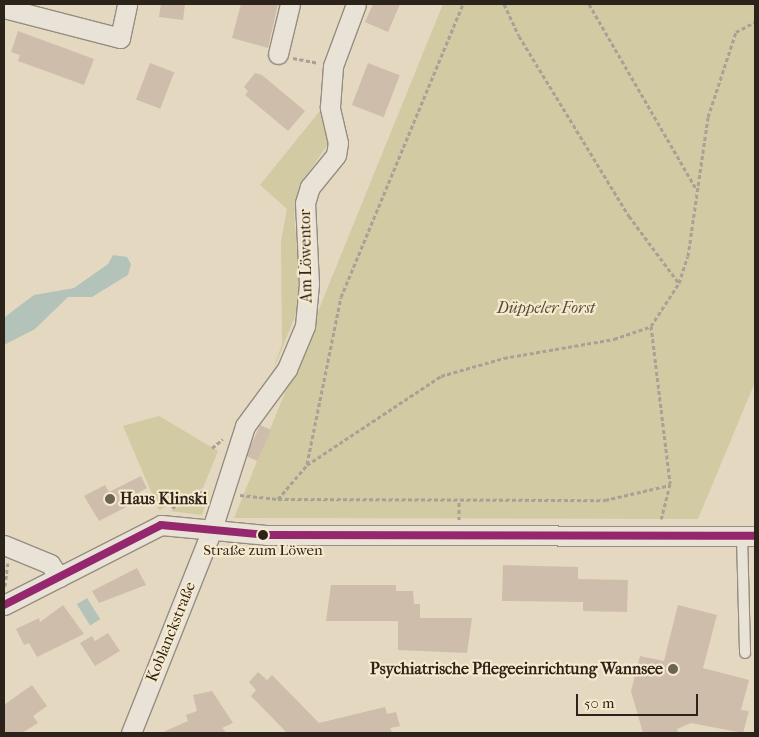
<!DOCTYPE html>
<meta charset="utf-8">
<style>
body{margin:0}
#map{position:relative;width:759px;height:737px;overflow:hidden;background:#e4d8c1;font-family:"IM FELL French Canon",serif}
div>[style]{position:absolute}
[style*='--x']{left:calc(var(--x)*1px);top:calc(var(--y)*1px);width:calc(var(--w)*1px);rotate:calc(var(--a)*1deg)}
.green>*{inset:0;background:#d1caa2}
.water>*{inset:0;background:#b4c3ba;transform-origin:0 0}
.building>*{inset:0;background:#cebdaa;transform-origin:0 0}
.path>*{height:3px;margin-top:-1.5px;transform-origin:0;background:repeating-linear-gradient(90deg,#a7a197 0 4px,transparent 0 6.5px)}
.roads{filter:drop-shadow(1px 0 #958d80) drop-shadow(-1px 0 #958d80) drop-shadow(0 1px #958d80) drop-shadow(0 -1px #958d80)}
.service>*{height:10px;margin:-5px;padding:0 5px;transform-origin:5px;border-radius:5px;background:#e9e3d7}
.minor>*{height:19px;margin:-9.5px;padding:0 9.5px;transform-origin:9.5px;border-radius:9.5px;background:#e9e3d7}
.bus-1>*{height:8px;margin:-4px;padding:0 4px;transform-origin:4px;border-radius:4px;background:#95276e}
.dots>*{width:14px;height:14px;translate:-50% -50%;box-sizing:border-box;border:2px solid #f7e9ce;border-radius:50%}
span{translate:-50% -50%;white-space:nowrap;text-align:center;line-height:1.15;-webkit-text-stroke:4.5px #f7e9ce;paint-order:stroke}
.bus-label{font-size:15px;color:#2c241a}
.street-label{font-size:16px;color:#2c241a}
.park-label{font-size:16px;color:#524b36;font-style:italic}
.poi-label{font-size:16px;color:#2c241a;font-weight:700}
.left{translate:0 -50%;text-align:left}
.right{translate:-100% -50%;text-align:right}
.frame{position:absolute;inset:0;border:5px solid #2c241a;pointer-events:none}
.scale{position:absolute;left:576px;top:694px;width:122px;height:22px;box-sizing:border-box;border:2px solid #2c241a;border-top:0;padding-left:6px;font-size:15px;line-height:18px;white-space:nowrap;color:#2c241a;-webkit-text-stroke:4px #f7e9ce;paint-order:stroke}
</style>
<div id="map">
<div class="green">
<div style="clip-path:polygon(443px 4px,755px 4px,755px 382px,698px 519px,234px 518px)"></div>
<div style="clip-path:polygon(323px 107px,329px 143px,303px 180px,294px 214px,300px 283px,298px 309px,270px 378px,282px 344px,281px 241px,287px 209px,260px 185px)"></div>
<div style="clip-path:polygon(159px 416px,218px 451px,203px 488px,159px 510px,123px 426px)"></div>
<div style="clip-path:polygon(210px 491px,202px 515px,170px 511px)"></div>
</div>
<div class="water">
<div style="clip-path:polygon(113px 255px,127px 257px,131px 264px,128px 275px,92px 297px,68px 297px,35px 329px,4px 345px,4px 318px,14px 310px,34px 295px,74px 288px,108px 264px)"></div>
<div style="left:87px;top:598px;width:25px;height:12px;rotate:58deg"></div>
</div>
<div class="building">
<div style="clip-path:polygon(161px 4px,185px 4px,183px 20px,159px 17px)"></div>
<div style="clip-path:polygon(241px 4px,278px 4px,268px 48px,232px 38px)"></div>
<div style="clip-path:polygon(373px 4px,400px 4px,388px 32px,365px 22px)"></div>
<div style="clip-path:polygon(18px 31px,94px 59px,84px 85px,18px 61px,20px 55px,11px 52px)"></div>
<div style="left:150px;top:63px;width:26px;height:39px;rotate:21deg"></div>
<div style="left:368px;top:63px;width:34px;height:45px;rotate:21deg"></div>
<div style="clip-path:polygon(255px 73px,262px 75px,305px 111px,288px 131px,245px 95px,248px 91px,244px 87px)"></div>
<div style="left:260px;top:425px;width:12px;height:34px;rotate:24deg"></div>
<div style="clip-path:polygon(141px 476px,147px 488px,133px 496px,136px 502px,99px 521px,84px 496px,105px 485px,109px 492px)"></div>
<div style="clip-path:polygon(503px 565px,578px 567px,578px 579px,628px 580px,627px 612px,583px 611px,583px 602px,502px 601px)"></div>
<div style="clip-path:polygon(137px 568px,146px 585px,99px 603px,92px 591px)"></div>
<div style="clip-path:polygon(331px 585px,396px 585px,396px 591px,413px 591px,414px 604px,420px 604px,420px 618px,472px 618px,467px 653px,398px 650px,398px 621px,326px 621px)"></div>
<div style="clip-path:polygon(63px 605px,84px 634px,37px 657px,29px 643px,24px 645px,16px 629px,39px 618px,40px 622px)"></div>
<div style="clip-path:polygon(678px 605px,717px 615px,703px 668px,749px 680px,741px 710px,749px 711px,743px 733px,691px 723px,677px 729px,678px 733px,643px 733px,631px 691px,640px 656px,664px 661px)"></div>
<div style="clip-path:polygon(108px 633px,120px 651px,95px 666px,80px 643px,92px 636px,95px 641px)"></div>
<div style="clip-path:polygon(258px 672px,267px 680px,272px 675px,319px 723px,385px 707px,387px 714px,396px 712px,400px 726px,390px 728px,392px 733px,287px 733px,251px 696px,256px 690px,249px 682px)"></div>
<div style="clip-path:polygon(32px 685px,47px 706px,33px 716px,38px 723px,22px 733px,4px 733px,4px 705px)"></div>
<div style="clip-path:polygon(212px 691px,233px 723px,222px 728px,227px 733px,161px 733px,188px 721px,186px 715px,197px 711px,193px 695px)"></div>
</div>
<div class="path">
<div style="--x:504;--y:4;--w:35;--a:65"></div>
<div style="--x:519;--y:36;--w:211;--a:58.6"></div>
<div style="--x:629;--y:216;--w:82;--a:53.4"></div>
<div style="--x:589;--y:4;--w:215;--a:59.9"></div>
<div style="--x:293;--y:58;--w:25;--a:11"></div>
<div style="--x:651;--y:326;--w:159;--a:83.1"></div>
<div style="--x:670;--y:484;--w:36;--a:104"></div>
<div style="--x:212;--y:448;--w:14;--a:-39"></div>
<div style="--x:307;--y:464;--w:170;--a:-78.5"></div>
<div style="--x:341;--y:297;--w:317;--a:-67.4"></div>
<div style="--x:240;--y:495;--w:38;--a:6"></div>
<div style="--x:278;--y:499;--w:45;--a:-49.5"></div>
<div style="--x:307;--y:465;--w:161;--a:-33.6"></div>
<div style="--x:441;--y:376;--w:66;--a:-15.9"></div>
<div style="--x:504;--y:358;--w:112;--a:-9.8"></div>
<div style="--x:614;--y:339;--w:39;--a:-19"></div>
<div style="--x:651;--y:326;--w:51;--a:-56.9"></div>
<div style="--x:679;--y:283;--w:28;--a:-72"></div>
<div style="--x:688;--y:256;--w:140;--a:-81.8"></div>
<div style="--x:708;--y:117;--w:89;--a:-71.8"></div>
<div style="--x:736;--y:32;--w:21;--a:-28"></div>
<div style="--x:278;--y:499;--w:327;--a:0.2"></div>
<div style="--x:605;--y:500;--w:67;--a:-13"></div>
<div style="--x:172;--y:508;--w:38;--a:-28"></div>
<div style="--x:459;--y:520;--w:18;--a:-90"></div>
<div style="--x:5;--y:586;--w:23;--a:-83"></div>
</div>
<div class="roads">
<div class="service">
<div style="--x:742;--y:536;--w:117;--a:88.5"></div>
</div>
<div class="minor">
<div style="--x:4;--y:8;--w:120;--a:14.5"></div>
<div style="--x:120;--y:38;--w:35;--a:-78"></div>
<div style="--x:278;--y:54;--w:51;--a:-76.5"></div>
<div style="--x:4;--y:545;--w:50;--a:22.4"></div>
<div style="--x:50;--y:564;--w:16;--a:55"></div>
<div style="--x:4;--y:605;--w:176;--a:-27"></div>
<div style="--x:161;--y:525;--w:105;--a:5.4"></div>
<div style="--x:266;--y:535;--w:489;--a:0.1"></div>
<div style="--x:131;--y:733;--w:216;--a:-68.3"></div>
<div style="--x:211;--y:532;--w:111;--a:-72.2"></div>
<div style="--x:245;--y:426;--w:71;--a:-53.6"></div>
<div style="--x:287;--y:369;--w:47;--a:-67.3"></div>
<div style="--x:305;--y:326;--w:42;--a:-84.6"></div>
<div style="--x:309;--y:284;--w:81;--a:-92.8"></div>
<div style="--x:305;--y:203;--w:17;--a:-73"></div>
<div style="--x:310;--y:187;--w:41;--a:-50.9"></div>
<div style="--x:336;--y:155;--w:12;--a:-81"></div>
<div style="--x:338;--y:143;--w:37;--a:-103"></div>
<div style="--x:330;--y:107;--w:41;--a:-85.8"></div>
<div style="--x:333;--y:66;--w:66;--a:-69.6"></div>
</div>
</div>
<div class="bus-1">
<div style="--x:4;--y:605;--w:176;--a:-27"></div>
<div style="--x:161;--y:525;--w:105;--a:5.4"></div>
<div style="--x:266;--y:535;--w:489;--a:0.1"></div>
</div>
<div class="dots">
<div style="left:110px;top:499px;background:#6c6354"></div>
<div style="left:263px;top:535px;background:#2c241a"></div>
<div style="left:673px;top:669px;background:#6c6354"></div>
</div>
<div class="bus-label">
<span style="left:263px;top:551px">Straße zum Löwen</span>
</div>
<div class="street-label">
<span style="left:306px;top:256px;rotate:-91deg">Am Löwentor</span>
<span style="left:171px;top:632px;rotate:-68deg">Koblanckstraße</span>
</div>
<div class="park-label">
<span style="left:546px;top:308px">Düppeler Forst</span>
</div>
<div class="poi-label">
<span class="left" style="left:120px;top:499px">Haus Klinski</span>
<span class="right" style="left:663px;top:669px">Psychiatrische Pflegeeinrichtung Wannsee</span>
</div>
<div class="frame"></div>
<div class="scale">50 m</div>
</div>
